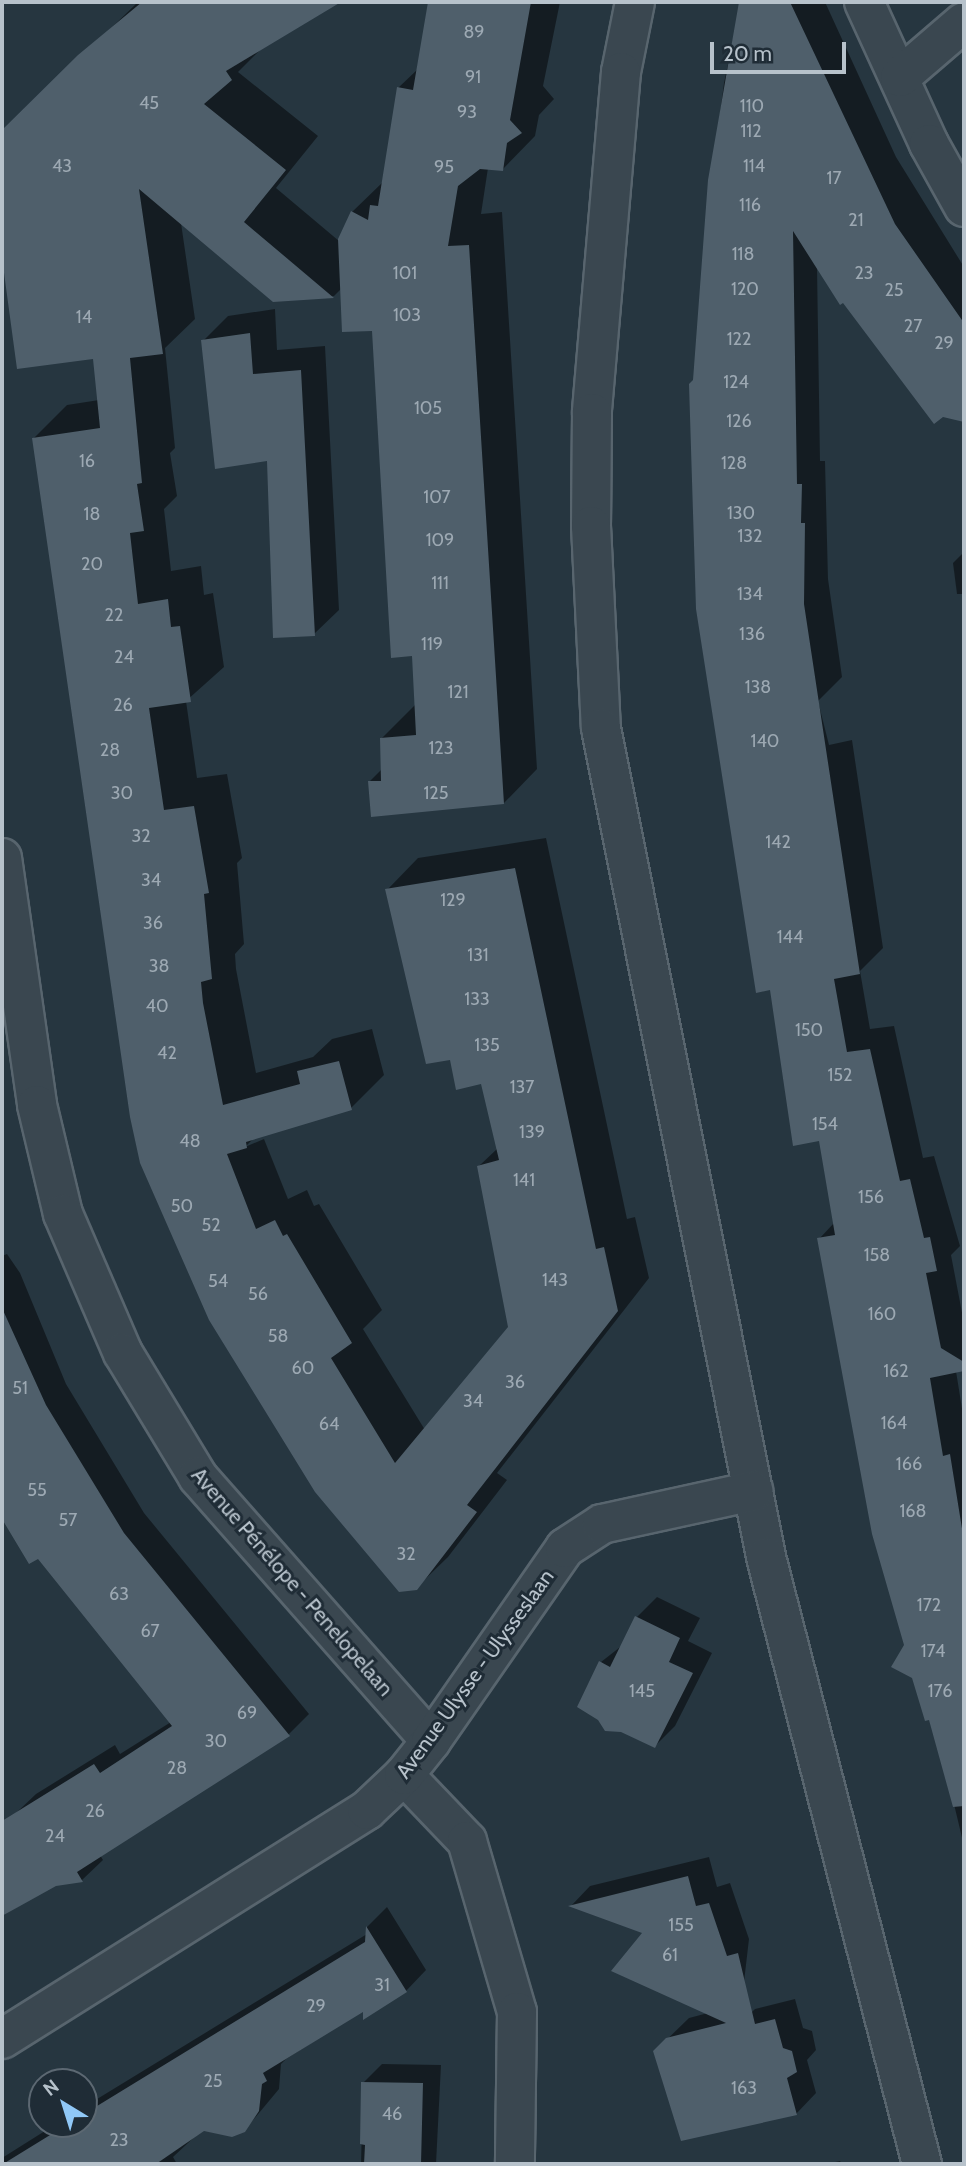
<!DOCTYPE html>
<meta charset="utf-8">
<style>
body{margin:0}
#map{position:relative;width:966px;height:2166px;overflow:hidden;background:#263640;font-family:Cabin,sans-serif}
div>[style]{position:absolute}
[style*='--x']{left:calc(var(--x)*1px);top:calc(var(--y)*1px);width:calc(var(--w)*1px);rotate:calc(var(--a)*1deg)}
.shadow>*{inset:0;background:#0007}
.building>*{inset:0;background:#4f5f6b}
.roads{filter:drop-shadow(2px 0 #58656e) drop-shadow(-2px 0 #58656e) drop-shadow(0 2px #58656e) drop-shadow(0 -2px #58656e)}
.minor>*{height:38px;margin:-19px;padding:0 19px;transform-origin:19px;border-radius:19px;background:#3a4750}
span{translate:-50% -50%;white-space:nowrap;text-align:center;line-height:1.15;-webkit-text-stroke:6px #1f2c36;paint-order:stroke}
.number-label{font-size:18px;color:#9da9b3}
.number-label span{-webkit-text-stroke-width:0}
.street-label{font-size:21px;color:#b7c2cb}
.frame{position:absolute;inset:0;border:4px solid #b7c2cb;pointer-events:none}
.north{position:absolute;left:28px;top:2068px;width:70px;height:70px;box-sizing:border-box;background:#1f2c36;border:2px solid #5c6872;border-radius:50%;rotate:322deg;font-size:19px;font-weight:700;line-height:28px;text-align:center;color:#b7c2cb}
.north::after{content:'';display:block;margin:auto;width:24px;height:32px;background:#90c8f7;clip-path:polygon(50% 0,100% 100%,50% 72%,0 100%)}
.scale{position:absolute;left:710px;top:42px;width:136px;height:32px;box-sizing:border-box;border:4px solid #b7c2cb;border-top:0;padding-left:9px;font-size:21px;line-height:24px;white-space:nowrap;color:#b7c2cb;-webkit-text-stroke:5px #1f2c36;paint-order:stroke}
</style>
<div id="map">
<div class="shadow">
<div style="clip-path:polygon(138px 2px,330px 2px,263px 47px,238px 72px,318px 136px,276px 188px,339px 241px,352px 212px,384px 181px,398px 88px,418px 69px,430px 2px,560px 2px,543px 86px,554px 99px,539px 115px,535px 136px,502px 170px,488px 168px,481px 214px,502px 212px,537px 769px,504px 803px,369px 782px,383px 768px,382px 738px,415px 705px,414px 654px,374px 329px,342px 288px,334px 296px,273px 300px,181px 223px,195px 319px,165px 348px,175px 448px,170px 453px,177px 496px,164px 509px,171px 571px,201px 566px,204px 595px,213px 593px,224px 667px,186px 701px,197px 778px,227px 774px,242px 858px,237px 863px,244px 944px,235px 954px,236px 969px,256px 1073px,313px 1057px,332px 1039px,372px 1029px,384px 1075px,351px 1108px,255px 1137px,245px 1147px,264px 1139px,288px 1199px,307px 1190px,314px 1206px,319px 1204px,382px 1310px,363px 1329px,425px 1430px,510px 1327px,479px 1166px,498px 1148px,482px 1082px,451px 1058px,387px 890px,418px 858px,546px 838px,627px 1219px,635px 1217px,649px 1278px,497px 1473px,507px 1480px,448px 1557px,416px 1588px,192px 1145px,34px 438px,67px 405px,99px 400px,94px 357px,18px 368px,2px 245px,2px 134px)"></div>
<div style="clip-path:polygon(741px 2px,825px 2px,896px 157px,964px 267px,964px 420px,943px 415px,817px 266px,820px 461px,825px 461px,828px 579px,842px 677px,818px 701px,829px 745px,852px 740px,883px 948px,860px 971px,870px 1029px,894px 1026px,923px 1158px,934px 1156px,960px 1246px,951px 1255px,964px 1323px,964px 1370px,956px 1371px,964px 1421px,964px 1846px,819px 1239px,834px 1223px,695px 380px,706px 222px,724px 83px)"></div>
<div style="clip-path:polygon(275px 309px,277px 350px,325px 346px,339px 610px,314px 634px,269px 459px,203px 341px,228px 316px)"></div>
<div style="clip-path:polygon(964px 552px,964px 594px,957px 594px,953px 563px)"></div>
<div style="clip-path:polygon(7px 1254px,20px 1273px,66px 1384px,144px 1513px,309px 1714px,289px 1734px,100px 1855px,103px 1860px,82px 1880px,56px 1884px,2px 1916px,2px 1829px,18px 1819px,15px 1814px,36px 1794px,115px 1745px,120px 1754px,171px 1722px,38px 1557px,30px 1562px,2px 1515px,2px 1256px)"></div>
<div style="clip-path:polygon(657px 1597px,700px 1618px,688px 1641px,712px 1653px,675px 1726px,655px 1746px,601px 1662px,624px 1644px,637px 1617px)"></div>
<div style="clip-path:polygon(709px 1857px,717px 1887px,730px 1883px,749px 1939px,739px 2025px,755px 2009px,795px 1999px,803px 2028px,812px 2031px,816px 2050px,807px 2060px,816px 2093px,796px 2114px,655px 2051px,689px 2018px,708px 2013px,644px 1932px,571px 1906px,590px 1886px)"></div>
<div style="clip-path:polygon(387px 1907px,426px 1970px,406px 1991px,365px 2009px,286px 2059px,281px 2064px,279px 2089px,244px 2131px,203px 2129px,173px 2157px,177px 2164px,2px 2164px,2px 2158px,56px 2124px,84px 2124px,84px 2107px,367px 1934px,367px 1927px)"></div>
<div style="clip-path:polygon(382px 2064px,441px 2065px,436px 2164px,361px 2164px,363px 2083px)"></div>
<div style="clip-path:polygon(840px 2161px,842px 2164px,826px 2164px)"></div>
</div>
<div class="building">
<div style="clip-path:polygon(142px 2px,341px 2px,226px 71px,232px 80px,204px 104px,286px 170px,244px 222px,334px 298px,273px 302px,139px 189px,163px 354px,130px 358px,142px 483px,137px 484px,144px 531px,130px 533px,138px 604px,168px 599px,171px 627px,180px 626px,191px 702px,149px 708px,164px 810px,194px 806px,209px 893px,204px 894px,212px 979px,201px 982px,203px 1003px,223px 1105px,300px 1084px,297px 1071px,339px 1061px,352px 1110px,246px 1142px,247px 1148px,227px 1154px,256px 1229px,275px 1220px,283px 1236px,287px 1234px,352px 1343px,331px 1358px,395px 1463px,508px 1327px,477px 1166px,499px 1160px,481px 1084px,456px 1090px,450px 1060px,426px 1064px,385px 889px,515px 868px,596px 1249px,604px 1247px,618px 1311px,467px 1505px,477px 1512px,417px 1590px,399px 1592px,315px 1492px,209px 1320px,140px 1163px,130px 1117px,32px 438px,100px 428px,93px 359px,17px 369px,2px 258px,2px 130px,78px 55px)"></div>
<div style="clip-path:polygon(428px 2px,531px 2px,510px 120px,522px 133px,507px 143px,503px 171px,480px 169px,458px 186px,448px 246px,469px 245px,504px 804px,371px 817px,368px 781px,381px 781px,380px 738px,416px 735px,412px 656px,391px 658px,372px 331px,342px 332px,338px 239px,351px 211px,368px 220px,370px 205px,378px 206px,397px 87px,413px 90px)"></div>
<div style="clip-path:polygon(739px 2px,790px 2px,895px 224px,964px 323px,964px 422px,943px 417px,934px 424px,843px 303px,840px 305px,793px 231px,797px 484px,802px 484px,801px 523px,805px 523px,804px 604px,860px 974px,834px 979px,847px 1052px,870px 1049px,900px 1181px,910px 1179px,924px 1238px,930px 1237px,937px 1271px,926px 1273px,941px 1348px,964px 1362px,964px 1371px,930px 1378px,943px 1456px,950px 1454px,964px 1541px,964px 1806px,953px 1807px,929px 1720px,925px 1721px,912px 1678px,891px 1667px,904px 1645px,872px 1534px,817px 1238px,835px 1235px,819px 1141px,793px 1146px,770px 990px,756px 993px,696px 609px,689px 384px,693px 380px,708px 180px)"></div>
<div style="clip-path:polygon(250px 333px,253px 374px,301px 370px,315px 636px,273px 638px,267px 461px,215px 469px,201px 340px)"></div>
<div style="clip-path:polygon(2px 1308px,46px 1405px,124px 1533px,290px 1736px,77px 1872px,83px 1882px,56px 1886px,2px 1916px,2px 1821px,94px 1764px,100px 1773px,172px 1726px,38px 1559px,29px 1564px,2px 1519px)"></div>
<div style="clip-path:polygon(635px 1616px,680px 1638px,669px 1662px,693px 1673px,655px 1748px,621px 1732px,605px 1731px,598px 1720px,577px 1707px,599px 1661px,610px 1667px)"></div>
<div style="clip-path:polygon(688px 1876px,696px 1906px,709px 1903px,727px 1956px,738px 1953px,755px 2024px,775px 2019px,783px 2048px,792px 2051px,797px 2072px,787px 2078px,797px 2115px,681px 2141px,653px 2051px,666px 2038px,726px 2023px,611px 1971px,642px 1933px,568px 1906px)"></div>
<div style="clip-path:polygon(366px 1926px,407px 1992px,363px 2020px,363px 2012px,263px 2073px,267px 2081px,262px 2084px,259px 2111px,245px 2132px,232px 2137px,204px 2131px,156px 2164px,3px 2164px,68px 2124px,84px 2124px,84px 2114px,365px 1942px)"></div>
<div style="clip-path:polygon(361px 2082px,423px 2083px,421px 2164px,364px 2164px,365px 2145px,360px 2144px)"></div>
</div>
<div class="roads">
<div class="minor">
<div style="--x:635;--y:2;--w:71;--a:101.3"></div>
<div style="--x:621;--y:72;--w:342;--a:94.9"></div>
<div style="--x:592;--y:413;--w:113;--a:90.5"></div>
<div style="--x:591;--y:526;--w:202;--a:87.2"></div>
<div style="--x:601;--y:728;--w:845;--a:78.74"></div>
<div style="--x:766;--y:1557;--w:627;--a:75.59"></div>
<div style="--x:864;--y:2;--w:156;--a:65.4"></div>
<div style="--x:929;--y:144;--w:72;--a:60.9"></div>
<div style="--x:900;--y:77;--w:84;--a:-40.7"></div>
<div style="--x:2;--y:858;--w:249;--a:81.9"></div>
<div style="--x:37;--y:1105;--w:112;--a:76.6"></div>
<div style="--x:63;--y:1214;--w:151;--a:66.7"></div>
<div style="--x:123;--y:1353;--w:145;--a:58.8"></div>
<div style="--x:198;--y:1477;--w:352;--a:48.6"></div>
<div style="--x:404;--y:1775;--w:91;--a:46.3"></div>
<div style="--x:467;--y:1841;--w:178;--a:73.7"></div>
<div style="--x:517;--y:2012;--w:152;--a:90.8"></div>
<div style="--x:2;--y:2039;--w:431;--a:-32.1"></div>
<div style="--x:367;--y:1810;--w:51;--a:-43.4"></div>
<div style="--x:404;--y:1775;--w:43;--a:-51.5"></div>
<div style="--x:431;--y:1741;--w:235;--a:-55.2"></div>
<div style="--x:565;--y:1548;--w:44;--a:-33"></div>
<div style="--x:602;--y:1524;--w:155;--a:-12.3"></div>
</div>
</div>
<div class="number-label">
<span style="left:474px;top:32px">89</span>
<span style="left:473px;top:77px">91</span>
<span style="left:149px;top:103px">45</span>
<span style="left:752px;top:106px">110</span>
<span style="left:467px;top:112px">93</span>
<span style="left:751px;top:131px">112</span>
<span style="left:62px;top:166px">43</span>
<span style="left:754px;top:166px">114</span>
<span style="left:444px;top:167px">95</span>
<span style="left:834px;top:178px">17</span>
<span style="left:750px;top:205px">116</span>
<span style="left:856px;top:220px">21</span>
<span style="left:743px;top:254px">118</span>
<span style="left:405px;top:273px">101</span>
<span style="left:864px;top:273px">23</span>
<span style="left:745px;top:289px">120</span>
<span style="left:894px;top:290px">25</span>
<span style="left:407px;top:315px">103</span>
<span style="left:84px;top:317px">14</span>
<span style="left:913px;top:326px">27</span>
<span style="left:739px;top:339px">122</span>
<span style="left:944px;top:343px">29</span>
<span style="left:736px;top:382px">124</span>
<span style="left:428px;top:408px">105</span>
<span style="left:739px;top:421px">126</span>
<span style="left:87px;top:461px">16</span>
<span style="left:734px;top:463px">128</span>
<span style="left:437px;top:497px">107</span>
<span style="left:741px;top:513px">130</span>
<span style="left:92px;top:514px">18</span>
<span style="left:750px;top:536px">132</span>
<span style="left:440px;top:540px">109</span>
<span style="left:92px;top:564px">20</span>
<span style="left:440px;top:583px">111</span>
<span style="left:750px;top:594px">134</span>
<span style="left:114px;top:615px">22</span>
<span style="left:752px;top:634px">136</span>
<span style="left:432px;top:644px">119</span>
<span style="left:124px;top:657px">24</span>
<span style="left:758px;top:687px">138</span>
<span style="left:458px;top:692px">121</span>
<span style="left:123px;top:705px">26</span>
<span style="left:765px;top:741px">140</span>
<span style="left:441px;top:748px">123</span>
<span style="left:110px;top:750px">28</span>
<span style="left:122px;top:793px">30</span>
<span style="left:436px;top:793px">125</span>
<span style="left:141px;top:836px">32</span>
<span style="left:778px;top:842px">142</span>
<span style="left:151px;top:880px">34</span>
<span style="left:453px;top:900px">129</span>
<span style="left:153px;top:923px">36</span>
<span style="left:790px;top:937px">144</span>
<span style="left:478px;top:955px">131</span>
<span style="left:159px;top:966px">38</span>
<span style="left:477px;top:999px">133</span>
<span style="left:157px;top:1006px">40</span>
<span style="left:809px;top:1030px">150</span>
<span style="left:487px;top:1045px">135</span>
<span style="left:167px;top:1053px">42</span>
<span style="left:840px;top:1075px">152</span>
<span style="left:522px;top:1087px">137</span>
<span style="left:825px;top:1124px">154</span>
<span style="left:532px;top:1132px">139</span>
<span style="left:190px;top:1141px">48</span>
<span style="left:524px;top:1180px">141</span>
<span style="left:871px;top:1197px">156</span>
<span style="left:182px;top:1206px">50</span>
<span style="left:211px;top:1225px">52</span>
<span style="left:877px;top:1255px">158</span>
<span style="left:555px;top:1280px">143</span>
<span style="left:218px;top:1281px">54</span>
<span style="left:258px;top:1294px">56</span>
<span style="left:882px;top:1314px">160</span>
<span style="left:278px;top:1336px">58</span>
<span style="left:303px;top:1368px">60</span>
<span style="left:896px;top:1371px">162</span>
<span style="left:515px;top:1382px">36</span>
<span style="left:20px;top:1388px">51</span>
<span style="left:473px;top:1401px">34</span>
<span style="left:894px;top:1423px">164</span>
<span style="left:329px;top:1424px">64</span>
<span style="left:909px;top:1464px">166</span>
<span style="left:37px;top:1490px">55</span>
<span style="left:913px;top:1511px">168</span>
<span style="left:68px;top:1520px">57</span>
<span style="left:406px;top:1554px">32</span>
<span style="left:119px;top:1594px">63</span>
<span style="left:929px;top:1605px">172</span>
<span style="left:150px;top:1631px">67</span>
<span style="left:933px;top:1651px">174</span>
<span style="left:642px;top:1691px">145</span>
<span style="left:940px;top:1691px">176</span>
<span style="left:247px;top:1713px">69</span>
<span style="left:216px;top:1741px">30</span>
<span style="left:177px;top:1768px">28</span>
<span style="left:95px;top:1811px">26</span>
<span style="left:55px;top:1836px">24</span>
<span style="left:681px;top:1925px">155</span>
<span style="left:670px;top:1955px">61</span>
<span style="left:382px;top:1985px">31</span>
<span style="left:316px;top:2006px">29</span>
<span style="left:213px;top:2081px">25</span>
<span style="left:744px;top:2088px">163</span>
<span style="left:392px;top:2114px">46</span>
<span style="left:119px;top:2140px">23</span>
</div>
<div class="street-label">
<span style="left:292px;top:1582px;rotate:49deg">Avenue Pénélope - Penelopelaan</span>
<span style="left:475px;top:1674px;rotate:-54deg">Avenue Ulysse - Ulysseslaan</span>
</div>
<div class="frame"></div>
<div class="north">N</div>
<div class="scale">20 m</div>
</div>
